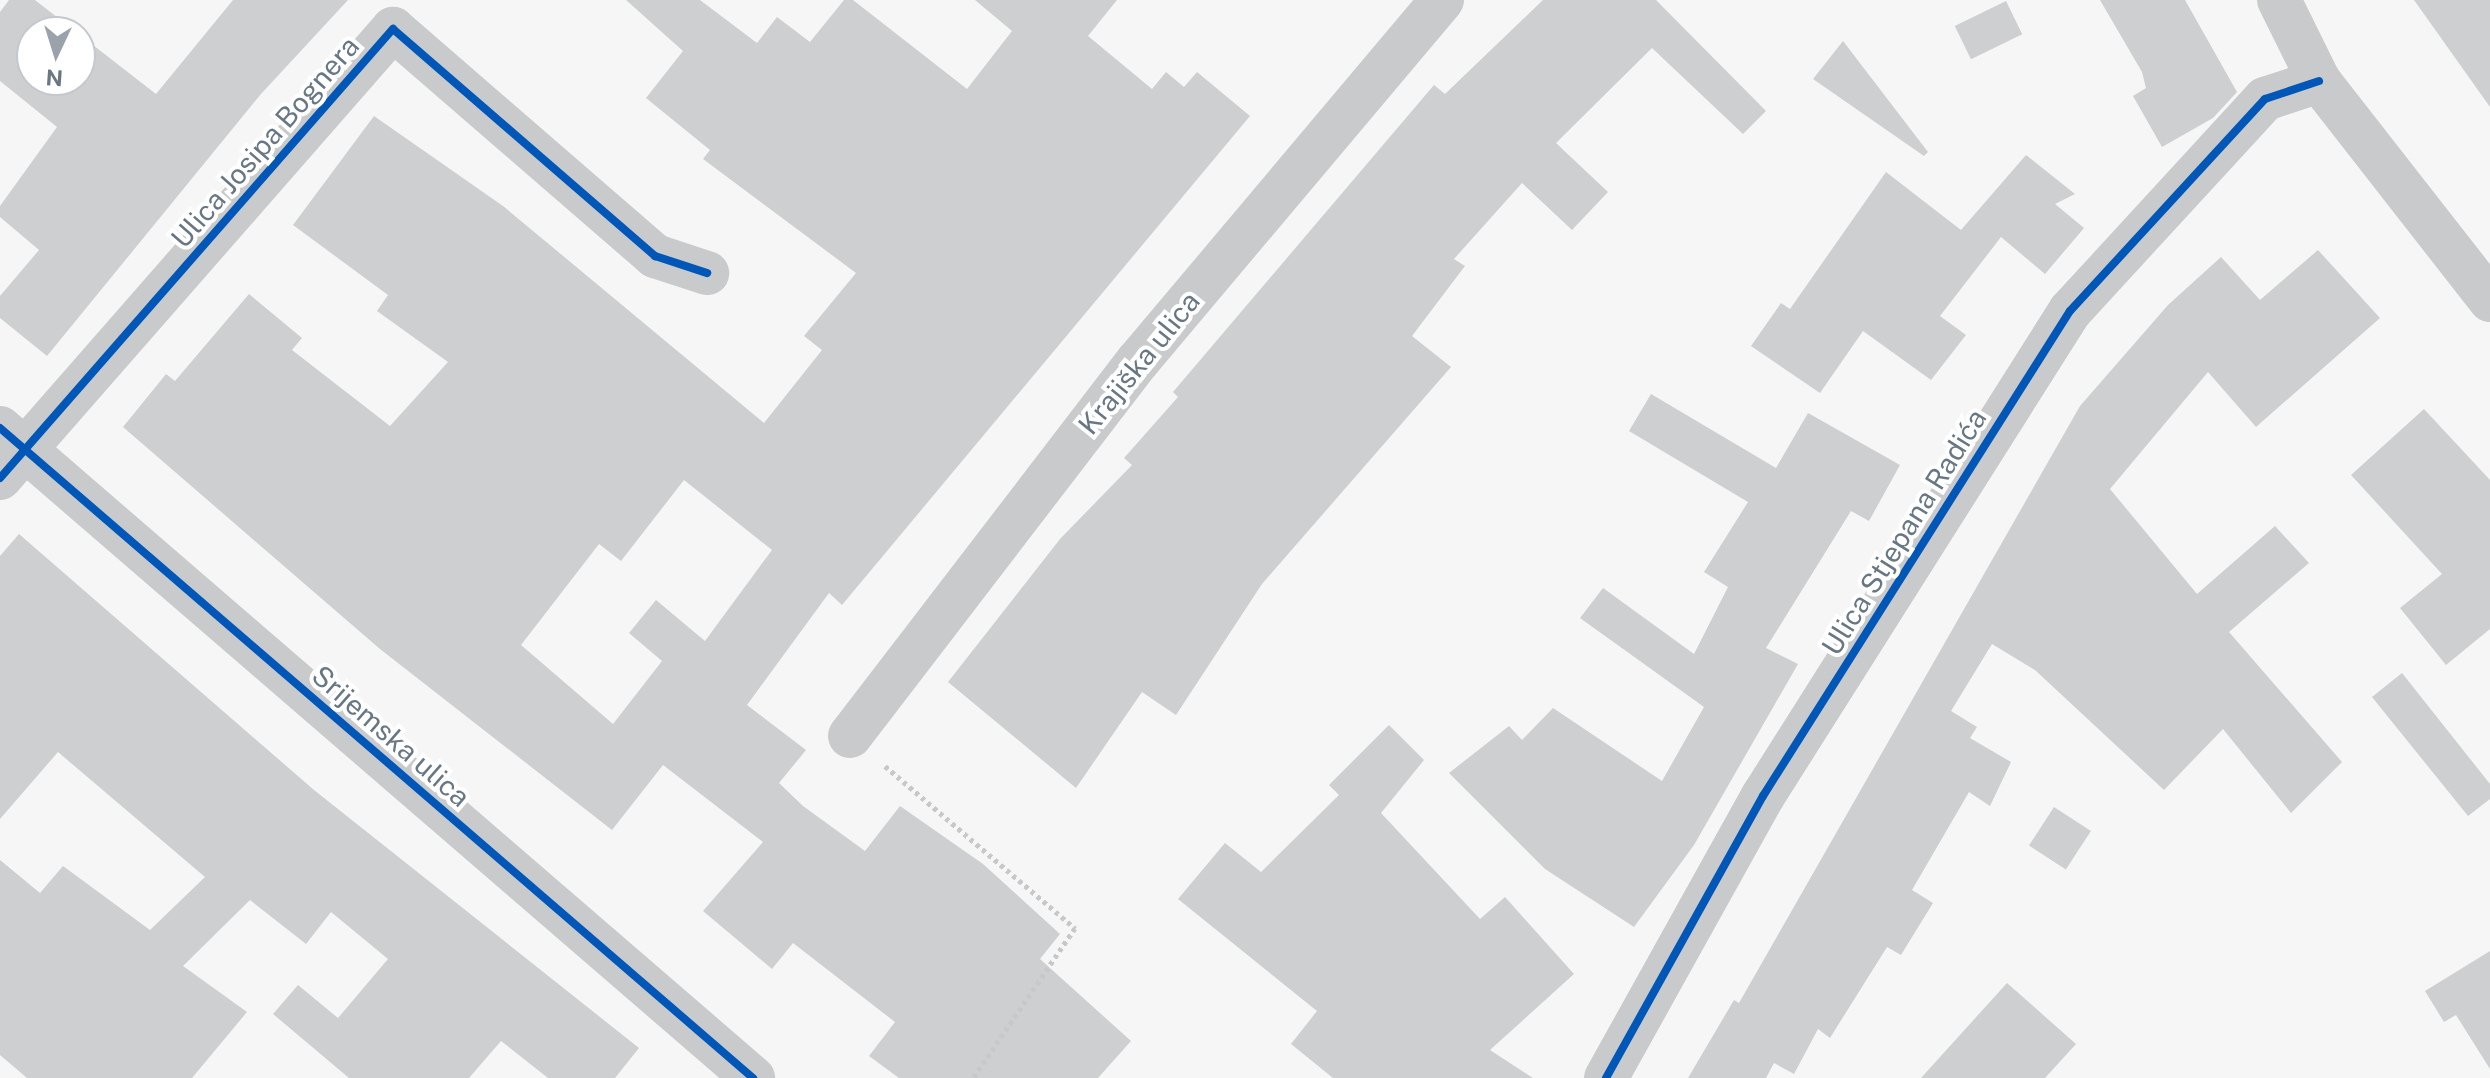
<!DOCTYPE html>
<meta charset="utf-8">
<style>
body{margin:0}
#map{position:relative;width:2490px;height:1078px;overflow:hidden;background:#f6f6f6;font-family:"Public Sans",sans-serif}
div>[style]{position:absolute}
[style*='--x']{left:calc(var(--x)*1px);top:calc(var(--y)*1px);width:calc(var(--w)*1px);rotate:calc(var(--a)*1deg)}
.building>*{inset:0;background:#cdcfd0;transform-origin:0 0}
.path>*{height:5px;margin-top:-2.5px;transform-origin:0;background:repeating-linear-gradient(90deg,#c6c8c9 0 4px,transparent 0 8px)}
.minor>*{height:44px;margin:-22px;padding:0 22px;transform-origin:22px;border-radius:22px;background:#c9cacb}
.cycleway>*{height:8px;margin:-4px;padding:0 4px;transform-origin:4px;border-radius:4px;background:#0057b8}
span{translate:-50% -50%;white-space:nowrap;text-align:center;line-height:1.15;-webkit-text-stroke:8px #fff;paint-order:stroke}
.street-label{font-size:28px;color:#687784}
.north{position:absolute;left:16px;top:16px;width:80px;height:80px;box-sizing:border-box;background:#fff;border:2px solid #c3c9ce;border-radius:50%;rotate:184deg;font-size:22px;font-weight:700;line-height:32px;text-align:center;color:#687784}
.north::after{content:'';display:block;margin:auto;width:28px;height:36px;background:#9aa3ac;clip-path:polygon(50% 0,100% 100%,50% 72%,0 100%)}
</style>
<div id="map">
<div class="building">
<div style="clip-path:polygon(9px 0,35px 0,76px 32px,32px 32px,32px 80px,80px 80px,80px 35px,156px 94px,233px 0,348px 0,261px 94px,47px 356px,0 318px,0 296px,39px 250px,0 217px,0 206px,57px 127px,0 81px,0 12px)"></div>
<div style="clip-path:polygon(evenodd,626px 0,700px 0,757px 43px,777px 17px,810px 42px,844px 0,853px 0,967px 89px,1012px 31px,975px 0,1117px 0,1088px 36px,1152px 89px,1166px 72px,1184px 87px,1197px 72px,1250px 116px,842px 605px,829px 593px,747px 705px,806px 750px,779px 783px,803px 806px,865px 851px,900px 806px,983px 864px,1060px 934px,1040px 959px,1131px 1041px,1098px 1078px,899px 1078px,869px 1056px,895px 1022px,793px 943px,772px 969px,703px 911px,763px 842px,663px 765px,612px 830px,380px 649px,123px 427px,166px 374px,175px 381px,249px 294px,302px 338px,292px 350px,390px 426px,448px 362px,377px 311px,388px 295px,293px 225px,374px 116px,503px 206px,764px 423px,822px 350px,804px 336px,856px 273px,703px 159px,710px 150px,646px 98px,683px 51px,626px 0,684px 480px,772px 550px,705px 641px,656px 600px,629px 633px,662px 661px,613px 724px,521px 645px,599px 544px,621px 561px,684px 480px)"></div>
<div style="clip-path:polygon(1543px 0,1656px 0,1766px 111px,1743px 134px,1652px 48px,1556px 143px,1608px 192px,1572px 230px,1522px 183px,1454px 259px,1465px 266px,1412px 336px,1451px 367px,1262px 584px,1176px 715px,1142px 692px,1076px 788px,948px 682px,1060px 539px,1132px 465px,1124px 458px,1178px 397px,1173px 392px,1434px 85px,1445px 94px)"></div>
<div style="clip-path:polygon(2100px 0,2185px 0,2237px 92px,2213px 118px,2162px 147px,2133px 96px,2146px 88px,2142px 72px)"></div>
<div style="clip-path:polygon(2414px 0,2490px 0,2490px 107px)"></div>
<div style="left:2006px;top:1px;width:37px;height:57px;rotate:64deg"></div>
<div style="clip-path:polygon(1843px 41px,1928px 152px,1924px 156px,1813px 79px)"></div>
<div style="clip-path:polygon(2026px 155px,2075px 194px,2055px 204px,2084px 228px,2045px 274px,2001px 237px,1940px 316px,1966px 335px,1931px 380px,1863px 331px,1820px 393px,1751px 346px,1781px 303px,1790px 309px,1886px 172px,1961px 230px)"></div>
<div style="clip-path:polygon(2318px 250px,2380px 318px,2256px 427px,2208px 372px,2110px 489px,2197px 594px,2275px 526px,2309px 563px,2229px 632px,2342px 762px,2291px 813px,2223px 729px,2164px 790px,2035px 670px,1992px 644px,1951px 711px,1977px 727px,1970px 738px,2011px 762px,1990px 806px,1969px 792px,1912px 890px,1933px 903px,1901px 955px,1887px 947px,1830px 1038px,1818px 1029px,1794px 1074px,1774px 1063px,1766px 1078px,1688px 1078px,1734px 1000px,1739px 1003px,2080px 406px,2168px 305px,2221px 257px,2260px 300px)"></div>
<div style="clip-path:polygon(1651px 394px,1776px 468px,1808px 413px,1900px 465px,1869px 521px,1851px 511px,1766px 648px,1798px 664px,1694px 845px,1634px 927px,1545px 869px,1449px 773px,1509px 726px,1522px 740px,1553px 708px,1662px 781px,1704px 707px,1580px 618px,1603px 588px,1694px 654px,1728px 587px,1704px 572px,1748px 502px,1629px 431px)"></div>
<div style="clip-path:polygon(2424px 409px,2490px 480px,2490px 629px,2446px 665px,2400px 608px,2442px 574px,2351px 475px)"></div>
<div style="clip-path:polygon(19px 534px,314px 790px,639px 1048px,615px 1078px,548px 1078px,501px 1041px,469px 1078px,349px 1078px,273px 1014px,298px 985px,338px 1018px,388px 959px,331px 912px,306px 944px,250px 900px,183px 966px,247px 1012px,192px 1078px,27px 1078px,0 1055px,0 860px,40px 893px,63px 866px,150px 930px,205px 877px,58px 752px,0 819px,0 556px)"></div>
<div style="clip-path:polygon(2402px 673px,2490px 784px,2490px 799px,2468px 816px,2372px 697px)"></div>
<div style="clip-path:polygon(1389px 725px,1424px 760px,1381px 813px,1480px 919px,1505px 897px,1574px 974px,1490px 1050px,1533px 1078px,1333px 1078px,1291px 1044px,1317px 1011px,1178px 899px,1225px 843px,1261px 872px,1339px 795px,1329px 785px)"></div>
<div style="left:2054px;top:807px;width:44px;height:46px;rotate:33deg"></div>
<div style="clip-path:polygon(2490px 951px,2490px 1069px,2456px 1015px,2444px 1022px,2425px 991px)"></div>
<div style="clip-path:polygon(2007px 983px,2076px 1044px,2045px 1078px,1921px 1078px)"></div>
</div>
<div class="path">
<div style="--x:885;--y:766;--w:250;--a:40.5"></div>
<div style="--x:1075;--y:928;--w:181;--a:124.2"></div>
</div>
<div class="minor">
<div style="--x:2279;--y:0;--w:90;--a:63.7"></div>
<div style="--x:2319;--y:81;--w:278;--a:52"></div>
<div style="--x:0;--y:428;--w:995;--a:40.8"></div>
<div style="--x:0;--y:478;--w:597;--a:-48.81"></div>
<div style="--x:393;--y:29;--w:347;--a:40.9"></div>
<div style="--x:655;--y:256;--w:55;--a:18.1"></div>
<div style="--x:850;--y:736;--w:473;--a:-52.5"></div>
<div style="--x:1138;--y:361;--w:472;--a:-49.9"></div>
<div style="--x:1606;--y:1078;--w:323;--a:-60.9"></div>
<div style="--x:1763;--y:796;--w:574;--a:-57.67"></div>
<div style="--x:2070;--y:311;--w:288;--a:-47.4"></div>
<div style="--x:2265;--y:99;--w:57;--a:-18.4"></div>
</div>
<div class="cycleway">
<div style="--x:0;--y:428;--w:995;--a:40.8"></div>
<div style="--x:0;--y:478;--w:597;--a:-48.81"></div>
<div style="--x:393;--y:29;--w:347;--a:40.9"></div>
<div style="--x:655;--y:256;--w:55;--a:18.1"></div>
<div style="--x:1606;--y:1078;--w:323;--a:-60.9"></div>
<div style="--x:1763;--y:796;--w:574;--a:-57.67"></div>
<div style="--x:2070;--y:311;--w:288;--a:-47.4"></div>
<div style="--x:2265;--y:99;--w:57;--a:-18.4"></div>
</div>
<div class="street-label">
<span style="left:265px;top:142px;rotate:-49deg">Ulica Josipa Bognera</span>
<span style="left:1139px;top:363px;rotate:-51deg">Krajiška ulica</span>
<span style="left:1904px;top:532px;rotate:-58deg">Ulica Stjepana Radića</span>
<span style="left:391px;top:736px;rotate:41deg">Srijemska ulica</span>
</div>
<div class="north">N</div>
</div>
